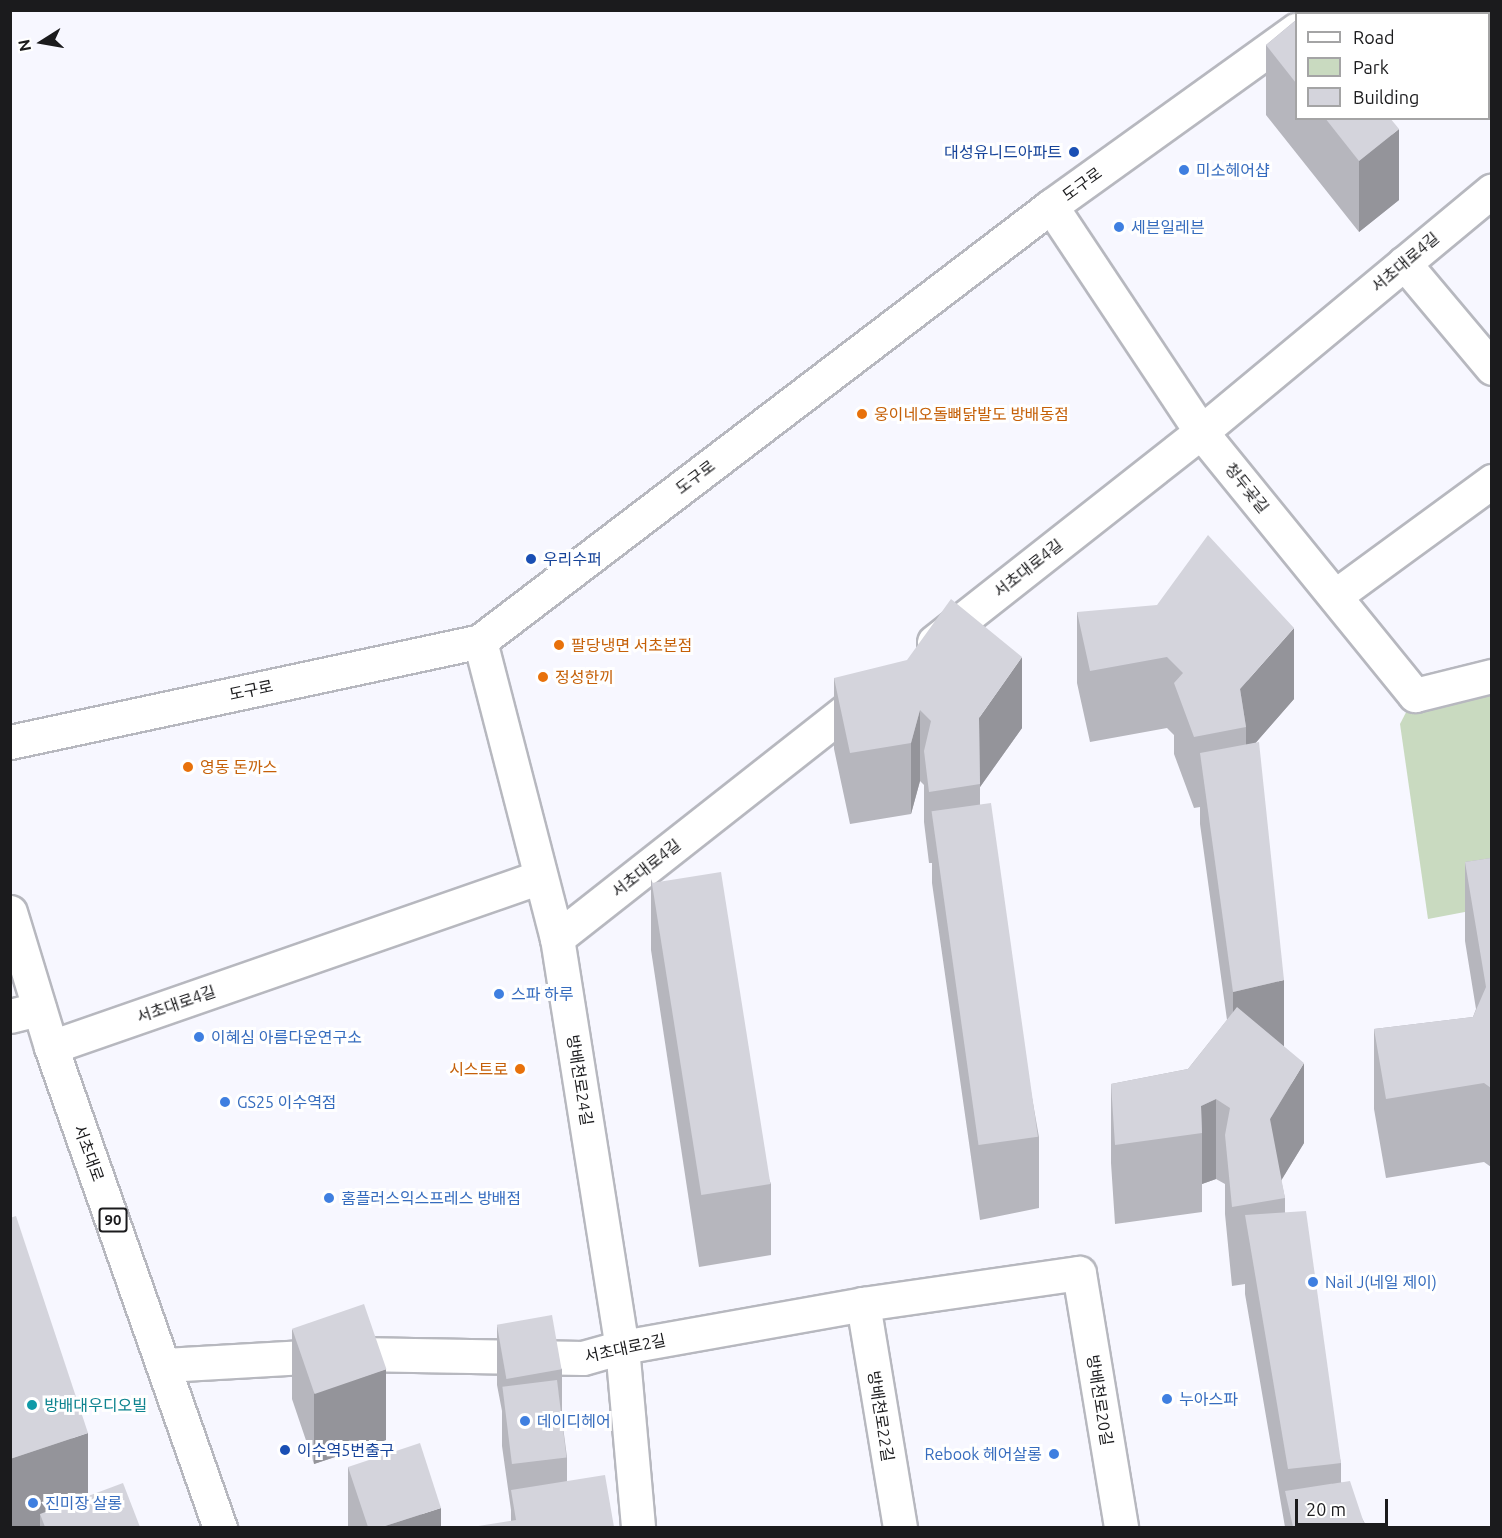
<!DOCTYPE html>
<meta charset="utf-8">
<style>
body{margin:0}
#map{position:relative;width:1502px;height:1538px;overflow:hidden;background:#f7f7ff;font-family:Ubuntu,"Noto Sans KR",sans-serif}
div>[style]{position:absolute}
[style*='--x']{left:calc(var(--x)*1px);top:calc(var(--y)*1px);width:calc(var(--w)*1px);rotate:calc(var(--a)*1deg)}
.green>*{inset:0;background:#c9dac0}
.roads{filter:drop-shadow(2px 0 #b7b8bf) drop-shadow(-2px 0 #b7b8bf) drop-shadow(0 2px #b7b8bf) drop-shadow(0 -2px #b7b8bf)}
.street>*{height:33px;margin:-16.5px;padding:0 16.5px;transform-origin:16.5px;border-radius:16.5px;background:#fff}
.secondary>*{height:33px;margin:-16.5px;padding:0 16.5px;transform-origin:16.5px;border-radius:16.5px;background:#fff}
.primary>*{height:33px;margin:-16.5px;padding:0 16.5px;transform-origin:16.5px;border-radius:16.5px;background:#fff}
.wall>*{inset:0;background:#b6b6bd}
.shaded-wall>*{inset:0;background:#94949a}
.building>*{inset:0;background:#d4d4dc;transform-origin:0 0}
.dots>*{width:16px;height:16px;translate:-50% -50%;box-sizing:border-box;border:3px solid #fff;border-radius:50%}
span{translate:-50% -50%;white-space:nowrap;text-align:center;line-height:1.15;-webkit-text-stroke:6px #fff;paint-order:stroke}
.shield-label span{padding:2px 4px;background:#fff;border:2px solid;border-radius:4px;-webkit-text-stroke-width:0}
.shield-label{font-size:15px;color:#1b1b1d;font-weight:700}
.transit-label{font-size:16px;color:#164399}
.right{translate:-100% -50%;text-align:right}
.left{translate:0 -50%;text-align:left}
.shop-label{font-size:16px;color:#366cbe}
.street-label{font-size:16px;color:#1b1b1d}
.food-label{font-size:16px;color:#c56008}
.culture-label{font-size:16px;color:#0d838f}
.frame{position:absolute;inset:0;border:12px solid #1b1b1d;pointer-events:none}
.legend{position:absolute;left:1295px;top:12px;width:195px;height:108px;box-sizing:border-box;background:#fff;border:2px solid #a4a4a5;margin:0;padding:8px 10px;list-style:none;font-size:18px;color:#1b1b1d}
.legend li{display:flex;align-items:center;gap:12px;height:30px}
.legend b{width:30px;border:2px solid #a4a4a5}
.north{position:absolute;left:12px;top:12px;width:60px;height:60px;-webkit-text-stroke:4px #fff;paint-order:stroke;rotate:259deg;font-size:16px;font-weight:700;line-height:24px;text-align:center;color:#1b1b1d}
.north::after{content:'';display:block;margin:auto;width:21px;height:27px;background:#1b1b1d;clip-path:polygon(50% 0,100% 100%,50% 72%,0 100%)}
.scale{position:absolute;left:1295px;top:1499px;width:93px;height:27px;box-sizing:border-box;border:3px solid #1b1b1d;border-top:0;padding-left:8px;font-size:18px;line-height:21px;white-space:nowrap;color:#1b1b1d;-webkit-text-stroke:4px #fff;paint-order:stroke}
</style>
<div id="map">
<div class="green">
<div style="clip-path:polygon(1491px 679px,1491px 907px,1428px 919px,1400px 724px,1415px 695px)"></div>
</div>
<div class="roads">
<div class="street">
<div style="--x:1051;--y:206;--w:271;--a:56.4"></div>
<div style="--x:1201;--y:432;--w:339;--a:50.9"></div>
<div style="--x:1415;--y:695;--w:79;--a:-13.9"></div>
<div style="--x:1404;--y:263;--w:137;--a:50"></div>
<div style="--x:1335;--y:596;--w:195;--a:-36.2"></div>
<div style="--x:480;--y:641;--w:307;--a:75.5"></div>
<div style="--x:557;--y:938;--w:414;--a:81"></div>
<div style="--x:622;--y:1347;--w:182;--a:84.9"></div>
<div style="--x:934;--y:642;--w:340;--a:-38.2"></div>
<div style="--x:1201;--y:432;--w:378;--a:-39.7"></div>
<div style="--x:557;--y:938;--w:398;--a:-38.2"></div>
<div style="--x:10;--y:1016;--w:30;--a:-14"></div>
<div style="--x:51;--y:1047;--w:518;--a:-19.17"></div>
<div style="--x:863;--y:1304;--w:227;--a:80.6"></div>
<div style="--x:165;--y:1365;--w:192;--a:-3.3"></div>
<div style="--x:357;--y:1354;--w:226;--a:1"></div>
<div style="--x:583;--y:1358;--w:41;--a:-15.8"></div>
<div style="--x:622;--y:1347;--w:245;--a:-10.1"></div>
<div style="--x:863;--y:1304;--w:218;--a:-8.2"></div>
<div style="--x:1079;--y:1273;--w:258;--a:80.6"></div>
</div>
<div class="secondary">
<div style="--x:10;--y:742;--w:481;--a:-12.1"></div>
<div style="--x:480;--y:641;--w:718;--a:-37.3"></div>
<div style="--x:1051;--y:206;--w:302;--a:-35.7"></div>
</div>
<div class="primary">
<div style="--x:10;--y:912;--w:141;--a:73.1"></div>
<div style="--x:51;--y:1047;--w:510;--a:70.64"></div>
</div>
</div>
<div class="wall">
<div style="clip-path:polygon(1296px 20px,1296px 118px,1390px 118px,1399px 200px,1359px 232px,1266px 115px,1266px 45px)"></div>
<div style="clip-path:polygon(1077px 612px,1294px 699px,1256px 742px,1284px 1047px,1304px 1143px,1281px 1180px,1285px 1198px,1285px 1212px,1341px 1463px,1341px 1482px,1367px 1527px,1285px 1527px,1245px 1294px,1245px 1284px,1232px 1286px,1225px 1214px,1225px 1184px,1216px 1179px,1202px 1184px,1202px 1212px,1115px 1224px,1111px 1163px,1111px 1084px,1188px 1069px,1227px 1020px,1200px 824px,1200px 807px,1194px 808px,1174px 754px,1174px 735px,1167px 728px,1090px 742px,1077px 683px)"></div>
<div style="clip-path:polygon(834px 678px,1022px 728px,980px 787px,980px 804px,1039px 1137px,1039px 1208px,980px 1220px,932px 883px,932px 863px,929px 863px,924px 822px,924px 785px,920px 781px,911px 814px,850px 824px,834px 749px)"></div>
<div style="clip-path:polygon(1491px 858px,1491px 1167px,1484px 1162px,1386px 1178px,1374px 1109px,1374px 1029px,1473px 1017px,1476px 1009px,1465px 941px,1465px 862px)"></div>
<div style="clip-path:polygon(651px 879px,771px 1184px,771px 1255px,699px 1267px,651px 950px)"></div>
<div style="clip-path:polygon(10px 1218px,88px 1496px,140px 1527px,10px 1527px)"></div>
<div style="clip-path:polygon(497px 1326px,562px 1369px,562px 1419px,567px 1457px,567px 1481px,614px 1527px,511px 1521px,511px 1510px,502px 1446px,502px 1411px,497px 1385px)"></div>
<div style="clip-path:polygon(292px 1329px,386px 1440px,314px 1464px,292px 1399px)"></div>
<div style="clip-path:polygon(348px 1467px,441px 1527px,348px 1527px)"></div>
</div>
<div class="shaded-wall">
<div style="clip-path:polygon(1399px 129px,1399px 200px,1359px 232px,1359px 161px)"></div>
<div style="clip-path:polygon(1294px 628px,1294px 699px,1246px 754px,1246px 727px,1240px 689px)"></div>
<div style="clip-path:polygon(1022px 657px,1022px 728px,980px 787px,979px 718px)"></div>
<div style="clip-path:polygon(920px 710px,920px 781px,911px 814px,911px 743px)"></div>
<div style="clip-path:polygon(1284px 980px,1284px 1051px,1233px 1063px,1233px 992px)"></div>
<div style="clip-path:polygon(1304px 1063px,1304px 1143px,1270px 1199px,1270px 1119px)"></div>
<div style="clip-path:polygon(1216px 1099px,1216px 1179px,1202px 1184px,1202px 1133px,1201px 1106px)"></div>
<div style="clip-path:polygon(386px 1369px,386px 1440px,314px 1464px,314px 1393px)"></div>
<div style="clip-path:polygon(88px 1433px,88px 1513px,40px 1514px,40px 1527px,10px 1527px,10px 1459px)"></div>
<div style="clip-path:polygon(441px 1508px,441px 1527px,382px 1527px)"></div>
</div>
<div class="building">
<div style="clip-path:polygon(1308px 10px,1391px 10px,1392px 12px,1391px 14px,1305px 14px)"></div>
<div style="clip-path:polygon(1296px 20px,1296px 83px,1266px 45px)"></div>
<div style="clip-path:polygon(1325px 118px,1390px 118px,1399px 129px,1359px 161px)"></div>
<div style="clip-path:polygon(1208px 535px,1294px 628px,1240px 689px,1246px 727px,1194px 737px,1174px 683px,1183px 673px,1167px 657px,1090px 671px,1077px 612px,1157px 605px)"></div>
<div style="clip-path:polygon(951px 599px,1022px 657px,979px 718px,980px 784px,929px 792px,924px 751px,931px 721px,920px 710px,911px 743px,850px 753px,834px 678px,907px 660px)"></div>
<div style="clip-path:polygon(1259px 742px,1284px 980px,1233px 992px,1200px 753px)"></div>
<div style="left:991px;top:803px;width:337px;height:60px;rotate:82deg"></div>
<div style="clip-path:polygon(1491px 858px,1491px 1088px,1484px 1083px,1386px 1099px,1374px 1029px,1473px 1017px,1486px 987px,1465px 862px)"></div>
<div style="left:721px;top:872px;width:316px;height:70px;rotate:81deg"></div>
<div style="clip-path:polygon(1237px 1007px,1304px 1063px,1270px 1119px,1285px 1198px,1232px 1207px,1225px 1135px,1230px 1108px,1216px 1099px,1201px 1106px,1202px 1133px,1115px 1145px,1111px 1084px,1188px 1069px)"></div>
<div style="clip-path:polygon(1306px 1211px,1341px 1463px,1288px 1469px,1245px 1215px)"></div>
<div style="clip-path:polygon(16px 1216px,88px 1433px,10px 1459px,10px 1218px)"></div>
<div style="left:364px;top:1304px;width:69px;height:76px;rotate:71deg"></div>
<div style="left:552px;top:1315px;width:55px;height:56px;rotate:80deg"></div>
<div style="left:557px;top:1380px;width:78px;height:55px;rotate:83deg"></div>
<div style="clip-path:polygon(420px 1443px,441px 1508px,382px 1527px,368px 1527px,348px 1467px)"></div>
<div style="clip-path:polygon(605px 1475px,614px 1527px,472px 1527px,516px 1520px,511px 1490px)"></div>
<div style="clip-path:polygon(1350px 1481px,1365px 1526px,1367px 1527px,1293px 1527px,1285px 1491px)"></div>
<div style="clip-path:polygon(123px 1483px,140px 1527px,45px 1527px,40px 1514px)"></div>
</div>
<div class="dots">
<div style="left:1074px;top:152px;background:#1a4fb4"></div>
<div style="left:1184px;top:170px;background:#3f7fe0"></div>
<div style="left:1119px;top:227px;background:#3f7fe0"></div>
<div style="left:862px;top:414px;background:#e8710a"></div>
<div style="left:531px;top:559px;background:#1a4fb4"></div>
<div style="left:559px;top:645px;background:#e8710a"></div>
<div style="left:543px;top:677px;background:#e8710a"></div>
<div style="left:188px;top:767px;background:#e8710a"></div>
<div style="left:499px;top:994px;background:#3f7fe0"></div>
<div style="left:199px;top:1037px;background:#3f7fe0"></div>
<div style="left:520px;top:1069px;background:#e8710a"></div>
<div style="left:225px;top:1102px;background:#3f7fe0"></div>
<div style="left:329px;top:1198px;background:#3f7fe0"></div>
<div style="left:1313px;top:1282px;background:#3f7fe0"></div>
<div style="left:1167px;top:1399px;background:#3f7fe0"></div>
<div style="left:32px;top:1405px;background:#0f9aa8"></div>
<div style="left:525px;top:1421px;background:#3f7fe0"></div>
<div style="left:285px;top:1450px;background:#1a4fb4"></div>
<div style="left:1054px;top:1454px;background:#3f7fe0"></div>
<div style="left:33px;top:1503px;background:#3f7fe0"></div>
</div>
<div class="shield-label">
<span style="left:113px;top:1220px">90</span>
</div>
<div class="transit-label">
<span class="right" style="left:1062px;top:152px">대성유니드아파트</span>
<span class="left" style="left:543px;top:559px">우리수퍼</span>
<span class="left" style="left:297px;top:1450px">이수역5번출구</span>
</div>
<div class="shop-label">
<span class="left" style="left:1196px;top:170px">미소헤어샵</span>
<span class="left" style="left:1131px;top:227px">세븐일레븐</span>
<span class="left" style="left:511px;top:994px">스파 하루</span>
<span class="left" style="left:211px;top:1037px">이혜심 아름다운연구소</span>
<span class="left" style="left:237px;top:1102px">GS25 이수역점</span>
<span class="left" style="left:341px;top:1198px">홈플러스익스프레스 방배점</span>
<span class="left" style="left:1325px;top:1282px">Nail J(네일 제이)</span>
<span class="left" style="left:1179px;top:1399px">누아스파</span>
<span class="left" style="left:537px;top:1421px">데이디헤어</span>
<span class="right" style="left:1042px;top:1454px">Rebook 헤어살롱</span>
<span class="left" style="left:45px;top:1503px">진미장 살롱</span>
</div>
<div class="street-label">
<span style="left:1082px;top:184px;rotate:-36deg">도구로</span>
<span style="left:1405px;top:262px;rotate:-40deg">서초대로4길</span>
<span style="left:695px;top:477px;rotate:-37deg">도구로</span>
<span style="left:1247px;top:488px;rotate:51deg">청두곶길</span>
<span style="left:1028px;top:568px;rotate:-38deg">서초대로4길</span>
<span style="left:251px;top:690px;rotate:-12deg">도구로</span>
<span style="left:646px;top:868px;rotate:-38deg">서초대로4길</span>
<span style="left:176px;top:1004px;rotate:-19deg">서초대로4길</span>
<span style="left:580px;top:1080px;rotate:81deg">방배천로24길</span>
<span style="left:89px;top:1153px;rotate:70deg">서초대로</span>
<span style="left:625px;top:1348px;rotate:-12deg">서초대로2길</span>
<span style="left:1100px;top:1400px;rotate:81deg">방배천로20길</span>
<span style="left:881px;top:1416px;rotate:81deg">방배천로22길</span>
</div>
<div class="food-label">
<span class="left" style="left:874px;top:414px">웅이네오돌뼈닭발도 방배동점</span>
<span class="left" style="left:571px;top:645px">팔당냉면 서초본점</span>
<span class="left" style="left:555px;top:677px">정성한끼</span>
<span class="left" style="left:200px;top:767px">영동 돈까스</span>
<span class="right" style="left:508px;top:1069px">시스트로</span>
</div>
<div class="culture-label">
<span class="left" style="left:44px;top:1405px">방배대우디오빌</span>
</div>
<div class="frame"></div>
<ul class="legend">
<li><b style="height:8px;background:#fff"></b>Road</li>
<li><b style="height:16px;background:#c9dac0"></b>Park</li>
<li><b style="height:16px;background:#d4d4dc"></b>Building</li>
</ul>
<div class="north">N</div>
<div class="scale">20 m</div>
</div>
